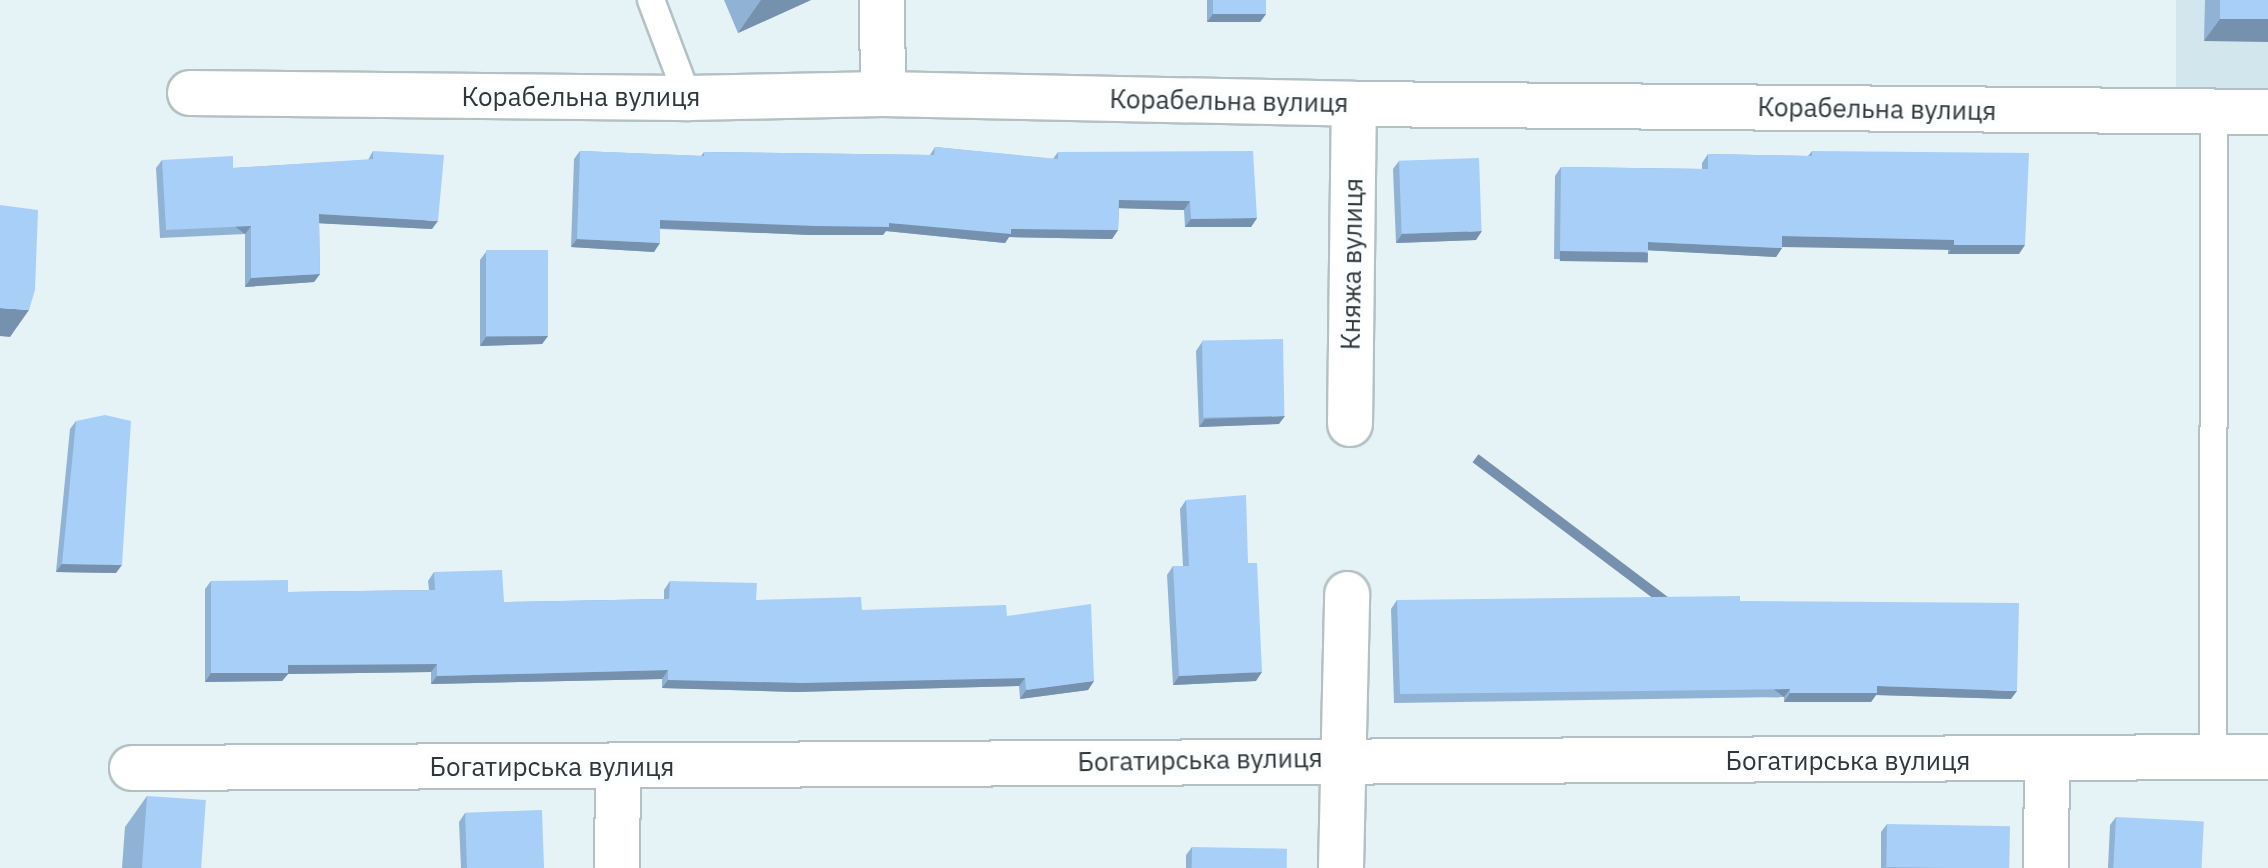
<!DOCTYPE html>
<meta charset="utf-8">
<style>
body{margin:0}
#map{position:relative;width:2268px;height:868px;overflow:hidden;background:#e5f2f6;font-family:"IBM Plex Sans",sans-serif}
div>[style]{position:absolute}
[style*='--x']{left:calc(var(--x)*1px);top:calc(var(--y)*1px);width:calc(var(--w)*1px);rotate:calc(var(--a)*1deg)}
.built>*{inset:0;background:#d1e7ed;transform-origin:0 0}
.roads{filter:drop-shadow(2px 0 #b4c1c4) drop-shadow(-2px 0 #b4c1c4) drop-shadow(0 2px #b4c1c4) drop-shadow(0 -2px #b4c1c4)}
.lane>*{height:26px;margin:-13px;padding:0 13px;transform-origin:13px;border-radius:13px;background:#fff}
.street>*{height:44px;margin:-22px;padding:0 22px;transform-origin:22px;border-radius:22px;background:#fff}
.wall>*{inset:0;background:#90b2d5}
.shaded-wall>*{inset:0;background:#7691ae;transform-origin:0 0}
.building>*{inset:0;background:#a8cff8;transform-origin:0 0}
span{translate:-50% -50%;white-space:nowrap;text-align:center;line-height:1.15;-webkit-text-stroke:8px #fbfdfe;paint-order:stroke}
.street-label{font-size:26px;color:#313638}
</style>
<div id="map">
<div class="built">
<div style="left:2176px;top:0;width:92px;height:94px"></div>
</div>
<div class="roads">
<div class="lane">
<div style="--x:651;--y:0;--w:105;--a:69.3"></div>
<div style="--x:2213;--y:757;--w:645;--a:-89.91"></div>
</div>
<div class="street">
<div style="--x:882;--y:0;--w:94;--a:89.4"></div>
<div style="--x:190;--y:93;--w:498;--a:0.6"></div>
<div style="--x:688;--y:98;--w:195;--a:-1.2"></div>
<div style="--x:883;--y:94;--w:471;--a:1.2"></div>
<div style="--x:1354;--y:104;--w:914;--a:0.5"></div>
<div style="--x:1350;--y:424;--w:320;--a:-89.3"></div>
<div style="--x:132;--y:768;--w:2136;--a:-0.3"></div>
<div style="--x:617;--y:868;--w:100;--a:-89.4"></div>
<div style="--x:1341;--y:868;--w:274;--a:-88.7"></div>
<div style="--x:2046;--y:868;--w:107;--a:-89.5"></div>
</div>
</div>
<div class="wall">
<div style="clip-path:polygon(724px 0,811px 0,738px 33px)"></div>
<div style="clip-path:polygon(1207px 0,1266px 0,1266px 14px,1260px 22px,1207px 22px)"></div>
<div style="clip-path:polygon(2205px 0,2268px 0,2204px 41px)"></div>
<div style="clip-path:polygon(935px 147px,1053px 159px,1058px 152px,1257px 218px,1251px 227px,1185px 227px,1184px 210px,1119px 208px,1118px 230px,1112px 239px,1009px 237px,1005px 243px,886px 231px,883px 235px,810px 235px,660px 229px,654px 252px,571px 247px,574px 159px,580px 151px,701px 156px,704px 152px,930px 155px)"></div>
<div style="clip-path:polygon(373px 151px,432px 229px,319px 223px,320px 274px,314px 282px,245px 287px,245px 234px,160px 238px,156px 168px,162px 160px,233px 168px,368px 160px)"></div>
<div style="clip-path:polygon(1812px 151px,2019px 254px,1948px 254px,1948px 249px,1782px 245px,1782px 248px,1776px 257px,1648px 250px,1642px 260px,1554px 259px,1555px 176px,1561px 167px,1702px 169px,1702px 163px,1708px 154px,1808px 156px)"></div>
<div style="clip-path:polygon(1399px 161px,1476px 240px,1396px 243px,1393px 169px)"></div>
<div style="clip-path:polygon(486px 252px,548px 336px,542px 344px,480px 346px,480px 260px)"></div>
<div style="clip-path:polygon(1202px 342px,1279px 424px,1199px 427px,1196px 351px)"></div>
<div style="clip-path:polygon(76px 421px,116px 573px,56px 572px,70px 429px)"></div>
<div style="clip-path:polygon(1186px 500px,1248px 563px,1256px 681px,1173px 685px,1167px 575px,1173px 566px,1183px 566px,1180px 509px)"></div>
<div style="clip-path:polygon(434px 572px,504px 602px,664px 599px,664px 590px,670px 581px,756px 600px,862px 610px,1007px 616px,1094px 681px,1088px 690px,1020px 699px,1019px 686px,796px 692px,662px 688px,662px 679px,431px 684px,431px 672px,288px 674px,282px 681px,205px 682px,205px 589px,211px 581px,288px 592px,429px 590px,428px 581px)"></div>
<div style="clip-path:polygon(1397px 600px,1740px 601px,2011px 699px,1876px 695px,1871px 702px,1784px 702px,1784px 697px,1394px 703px,1391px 609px)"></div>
<div style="clip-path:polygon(147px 796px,201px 868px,122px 868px,125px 827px)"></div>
<div style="clip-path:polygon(465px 813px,544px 868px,461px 868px,459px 822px)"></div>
<div style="clip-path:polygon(2116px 817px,2202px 868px,2108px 868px,2110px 825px)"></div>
<div style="clip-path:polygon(1887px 824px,2009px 868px,1881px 868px,1881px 832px)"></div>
<div style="clip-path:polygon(1192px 847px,1287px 868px,1186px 868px,1186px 855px)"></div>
</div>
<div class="shaded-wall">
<div style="clip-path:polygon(761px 0,811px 0,738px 33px)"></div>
<div style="clip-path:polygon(1213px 14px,1266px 14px,1260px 22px,1207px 22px)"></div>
<div style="clip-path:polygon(2220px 19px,2268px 19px,2268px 42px,2204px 41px)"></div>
<div style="clip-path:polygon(1119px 200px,1190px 201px,1184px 210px,1113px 208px)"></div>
<div style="clip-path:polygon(319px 214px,438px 221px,432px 229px,313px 223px)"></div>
<div style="clip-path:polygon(1257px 218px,1251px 227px,1185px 227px,1191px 219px)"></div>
<div style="clip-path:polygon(660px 220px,889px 223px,1011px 229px,1118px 230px,1112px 239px,1009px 237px,1005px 243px,886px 231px,883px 235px,810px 235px,655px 228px)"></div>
<div style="left:251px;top:226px;width:10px;height:85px;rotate:127deg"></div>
<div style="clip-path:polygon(1482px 231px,1476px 240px,1396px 243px,1402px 234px)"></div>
<div style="left:1782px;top:236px;width:172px;height:11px;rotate:1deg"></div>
<div style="clip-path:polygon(577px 239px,660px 243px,654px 252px,571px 247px)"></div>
<div style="clip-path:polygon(1648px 242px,1782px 248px,1776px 257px,1642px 250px)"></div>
<div style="clip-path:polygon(1954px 245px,2025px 245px,2019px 254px,1948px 254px)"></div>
<div style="left:1560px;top:251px;width:88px;height:10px;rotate:1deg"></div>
<div style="clip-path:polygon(320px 274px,314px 282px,245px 287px,251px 278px)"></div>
<div style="clip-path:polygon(0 308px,29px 310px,10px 337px,0 336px)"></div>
<div style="clip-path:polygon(548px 336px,542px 344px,480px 346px,486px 337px)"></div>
<div style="clip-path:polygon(1285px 416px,1279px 424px,1199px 427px,1205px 419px)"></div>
<div style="clip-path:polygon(62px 564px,122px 565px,116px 573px,56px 572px)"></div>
<div style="clip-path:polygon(437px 664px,431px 672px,288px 674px,282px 681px,205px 682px,211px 673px,288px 665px)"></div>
<div style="clip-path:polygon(668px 670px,662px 679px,431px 684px,437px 676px)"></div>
<div style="clip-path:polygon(1262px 672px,1256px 681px,1173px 685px,1179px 676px)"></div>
<div style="clip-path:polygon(1025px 678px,1019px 686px,796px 692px,662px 688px,668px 680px)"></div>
<div style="clip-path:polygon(1094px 681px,1088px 690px,1020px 699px,1026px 690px)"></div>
<div style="clip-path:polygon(1877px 686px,2017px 691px,2011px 699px,1876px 695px,1871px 702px,1784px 702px,1790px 693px)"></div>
<div style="left:1790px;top:689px;width:10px;height:390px;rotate:127deg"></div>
</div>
<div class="building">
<div style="left:1213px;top:0;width:53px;height:14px"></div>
<div style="left:2220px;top:0;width:48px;height:19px"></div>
<div style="clip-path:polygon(935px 147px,1058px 159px,1058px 152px,1253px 151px,1257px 218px,1191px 219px,1190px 201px,1119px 200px,1118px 230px,1011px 229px,1011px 234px,889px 223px,889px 227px,816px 226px,660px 220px,660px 243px,577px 239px,580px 151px,704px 156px,704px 152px,934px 155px)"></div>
<div style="clip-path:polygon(373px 151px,444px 155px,438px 221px,319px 214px,320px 274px,251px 278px,251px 226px,166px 230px,162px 160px,233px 156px,233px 168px,373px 159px)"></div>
<div style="clip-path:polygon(1812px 151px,2029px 153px,2025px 245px,1954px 245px,1954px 240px,1782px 236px,1782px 248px,1648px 242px,1648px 252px,1560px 251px,1561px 167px,1708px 169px,1708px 154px,1812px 156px)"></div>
<div style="left:1479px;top:158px;width:73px;height:80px;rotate:88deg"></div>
<div style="clip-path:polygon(0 205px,38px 210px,35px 290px,29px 310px,0 308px)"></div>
<div style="left:548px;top:250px;width:86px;height:62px;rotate:90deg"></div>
<div style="left:1283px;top:339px;width:77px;height:81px;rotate:89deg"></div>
<div style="clip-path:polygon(105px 415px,131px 421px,122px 565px,62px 564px,76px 421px)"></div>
<div style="clip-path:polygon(1246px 495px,1248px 563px,1257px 563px,1262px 672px,1179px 676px,1173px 566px,1189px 566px,1186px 500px)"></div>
<div style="clip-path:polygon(502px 570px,504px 602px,669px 599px,670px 581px,757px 583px,756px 600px,861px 597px,862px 610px,1006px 605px,1007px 616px,1091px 604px,1094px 681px,1026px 690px,1025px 678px,802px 683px,668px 680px,668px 670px,437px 676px,437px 664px,288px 665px,288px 673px,211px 673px,211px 581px,288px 580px,288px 592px,435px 590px,434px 572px)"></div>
<div style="clip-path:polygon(1740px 596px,1740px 601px,2019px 603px,2017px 691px,1877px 686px,1877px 693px,1790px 693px,1790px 689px,1400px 694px,1397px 600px)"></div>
<div style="left:147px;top:796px;width:59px;height:72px;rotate:4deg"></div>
<div style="left:542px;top:810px;width:58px;height:77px;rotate:88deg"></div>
<div style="left:2116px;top:817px;width:88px;height:51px;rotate:3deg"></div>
<div style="left:1887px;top:824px;width:123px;height:43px;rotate:1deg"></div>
<div style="left:1192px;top:847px;width:95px;height:21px;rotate:1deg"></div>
</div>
<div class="street-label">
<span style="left:581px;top:97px">Корабельна вулиця</span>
<span style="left:1229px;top:101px;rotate:1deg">Корабельна вулиця</span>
<span style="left:1877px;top:109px;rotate:1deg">Корабельна вулиця</span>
<span style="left:1352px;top:264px;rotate:-89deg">Княжа вулиця</span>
<span style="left:1200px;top:760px;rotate:-1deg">Богатирська вулиця</span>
<span style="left:1848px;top:761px">Богатирська вулиця</span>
<span style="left:552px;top:767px">Богатирська вулиця</span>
</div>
</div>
